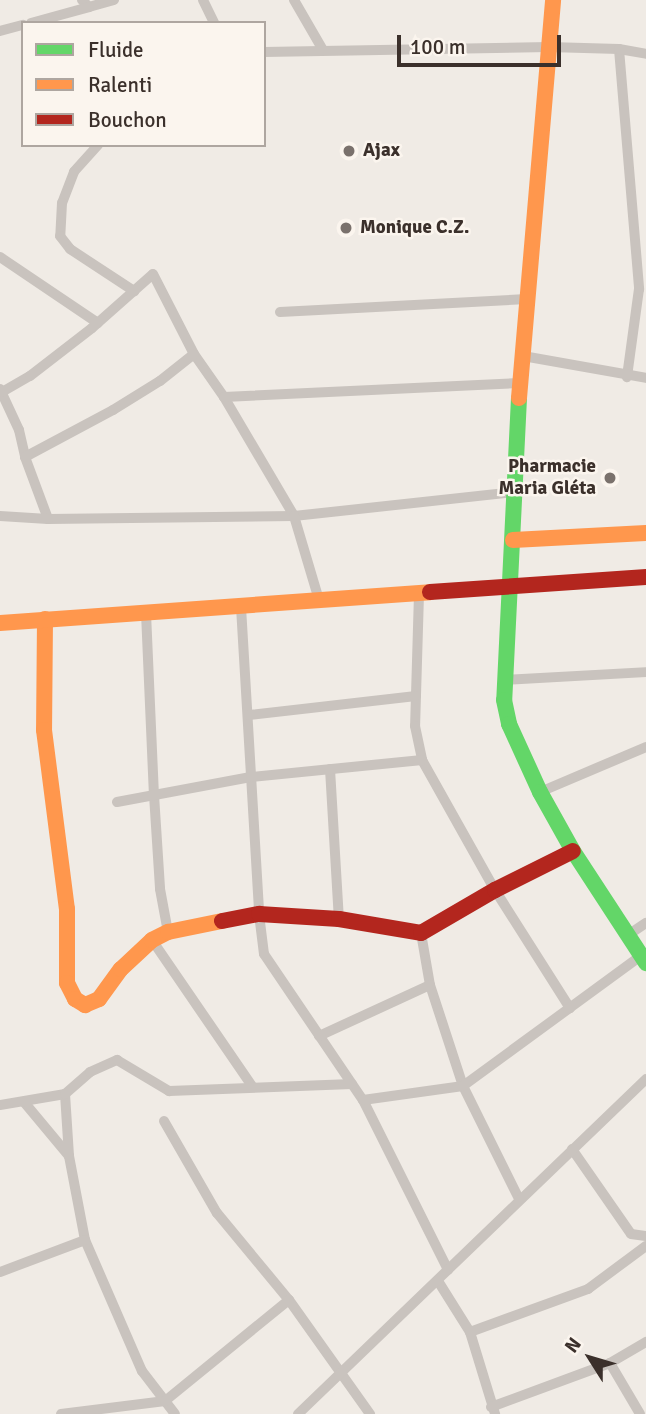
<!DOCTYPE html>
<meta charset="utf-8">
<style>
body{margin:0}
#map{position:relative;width:646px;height:1414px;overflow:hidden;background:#f0ebe5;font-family:Signika,sans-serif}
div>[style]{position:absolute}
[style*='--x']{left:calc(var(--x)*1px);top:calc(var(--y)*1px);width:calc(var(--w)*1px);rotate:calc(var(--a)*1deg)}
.street>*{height:10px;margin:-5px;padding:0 5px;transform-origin:5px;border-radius:5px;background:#c9c3be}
.fast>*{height:16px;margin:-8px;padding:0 8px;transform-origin:8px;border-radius:8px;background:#63d668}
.slow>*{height:16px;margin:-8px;padding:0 8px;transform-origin:8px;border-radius:8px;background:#ff974d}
.jam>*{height:16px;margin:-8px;padding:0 8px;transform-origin:8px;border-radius:8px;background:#b3261e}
.dots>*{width:19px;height:19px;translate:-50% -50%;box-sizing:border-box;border:4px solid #fbf5ee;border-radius:50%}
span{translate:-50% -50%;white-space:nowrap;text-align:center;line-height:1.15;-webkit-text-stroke:5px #fbf5ee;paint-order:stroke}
.poi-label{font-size:19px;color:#3b302b;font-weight:700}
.left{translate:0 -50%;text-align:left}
.right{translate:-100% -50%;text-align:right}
.legend{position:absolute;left:21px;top:21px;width:245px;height:126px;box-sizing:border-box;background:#fbf5ee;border:2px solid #aea6a0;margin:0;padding:9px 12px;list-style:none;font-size:21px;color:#3b302b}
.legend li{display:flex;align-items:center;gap:14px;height:35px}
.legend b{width:35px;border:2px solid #aea6a0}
.north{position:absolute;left:555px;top:1323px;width:70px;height:70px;-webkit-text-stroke:5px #fbf5ee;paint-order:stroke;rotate:307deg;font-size:19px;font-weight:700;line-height:28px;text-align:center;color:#3b302b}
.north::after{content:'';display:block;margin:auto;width:24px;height:32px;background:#3b302b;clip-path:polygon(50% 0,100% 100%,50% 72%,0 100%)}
.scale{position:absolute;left:397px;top:35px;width:164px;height:32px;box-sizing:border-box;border:4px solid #3b302b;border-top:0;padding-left:9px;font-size:21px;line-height:24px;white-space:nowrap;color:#3b302b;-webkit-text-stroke:5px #fbf5ee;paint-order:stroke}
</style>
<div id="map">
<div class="street">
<div style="--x:82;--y:0;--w:10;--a:45"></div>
<div style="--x:89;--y:7;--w:26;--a:-16"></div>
<div style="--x:203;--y:0;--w:25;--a:64"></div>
<div style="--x:294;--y:0;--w:58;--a:59.9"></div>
<div style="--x:31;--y:23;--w:60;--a:-15.4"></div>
<div style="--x:0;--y:31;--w:24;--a:-15"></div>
<div style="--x:619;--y:49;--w:241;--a:85.2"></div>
<div style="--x:639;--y:289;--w:89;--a:97.8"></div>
<div style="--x:264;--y:52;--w:285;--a:-1"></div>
<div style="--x:549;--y:47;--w:70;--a:1.6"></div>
<div style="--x:619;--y:49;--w:27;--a:10"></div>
<div style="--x:98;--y:145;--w:36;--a:132"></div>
<div style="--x:74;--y:172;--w:33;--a:111"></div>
<div style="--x:62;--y:203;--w:33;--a:93"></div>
<div style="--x:60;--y:236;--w:16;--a:52"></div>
<div style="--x:70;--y:249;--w:77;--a:33.3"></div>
<div style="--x:0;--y:257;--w:118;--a:34"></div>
<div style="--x:280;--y:312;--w:247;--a:-3"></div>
<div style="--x:523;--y:356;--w:125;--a:10.1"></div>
<div style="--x:0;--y:389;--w:45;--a:65.1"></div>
<div style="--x:19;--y:430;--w:28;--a:77"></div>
<div style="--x:25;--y:457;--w:66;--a:69.6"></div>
<div style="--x:48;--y:519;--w:246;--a:-0.7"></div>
<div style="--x:294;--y:516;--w:223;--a:-6.2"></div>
<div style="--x:2;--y:392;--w:32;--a:-30"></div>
<div style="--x:30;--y:376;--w:78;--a:-37.7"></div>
<div style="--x:92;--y:328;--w:81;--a:-41.5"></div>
<div style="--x:153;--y:274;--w:90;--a:62.9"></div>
<div style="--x:194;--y:354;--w:52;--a:55.1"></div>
<div style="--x:224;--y:397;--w:138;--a:59.5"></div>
<div style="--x:294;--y:516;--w:88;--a:73.4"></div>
<div style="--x:224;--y:397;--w:296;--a:-2.7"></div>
<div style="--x:25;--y:457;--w:100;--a:-28.1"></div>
<div style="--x:113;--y:410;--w:55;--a:-31.7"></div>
<div style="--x:160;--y:381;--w:43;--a:-38.5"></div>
<div style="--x:0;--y:516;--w:48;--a:3.6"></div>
<div style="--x:419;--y:594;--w:132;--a:91.7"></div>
<div style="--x:415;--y:726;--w:35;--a:78"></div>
<div style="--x:422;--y:760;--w:149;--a:60.7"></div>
<div style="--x:495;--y:890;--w:140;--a:57.6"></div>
<div style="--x:241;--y:607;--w:308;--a:86.6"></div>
<div style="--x:259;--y:914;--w:40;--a:82.9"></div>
<div style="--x:264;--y:954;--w:176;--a:55.9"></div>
<div style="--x:363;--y:1100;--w:190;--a:63.4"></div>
<div style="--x:146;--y:613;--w:182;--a:87.5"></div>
<div style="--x:154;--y:795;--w:94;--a:86.3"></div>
<div style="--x:160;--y:889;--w:44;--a:79.5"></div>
<div style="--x:505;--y:680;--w:141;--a:-3.2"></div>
<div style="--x:249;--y:715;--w:168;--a:-6.5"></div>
<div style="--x:330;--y:769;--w:150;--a:86.6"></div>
<div style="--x:540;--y:792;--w:115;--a:-23"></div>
<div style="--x:117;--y:802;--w:136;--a:-10.6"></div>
<div style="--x:251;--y:777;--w:172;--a:-5.7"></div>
<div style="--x:421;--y:933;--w:53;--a:80.2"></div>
<div style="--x:430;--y:985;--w:106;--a:71.9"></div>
<div style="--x:463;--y:1086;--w:126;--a:63.6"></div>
<div style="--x:628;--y:935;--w:22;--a:-34"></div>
<div style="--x:152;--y:940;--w:177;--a:55.6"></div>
<div style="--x:319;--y:1036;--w:122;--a:-24.7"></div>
<div style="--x:65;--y:1094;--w:62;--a:86.3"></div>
<div style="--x:69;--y:1156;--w:86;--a:79.2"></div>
<div style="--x:85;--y:1240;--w:143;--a:66.5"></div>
<div style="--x:142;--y:1371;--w:54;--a:52.5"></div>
<div style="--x:363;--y:1100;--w:101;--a:-8"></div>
<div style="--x:463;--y:1086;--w:222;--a:-36.2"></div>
<div style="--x:24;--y:1102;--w:70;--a:50.2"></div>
<div style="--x:0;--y:1105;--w:66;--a:-9.6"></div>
<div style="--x:65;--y:1094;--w:33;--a:-41"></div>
<div style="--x:90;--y:1072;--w:30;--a:-24"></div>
<div style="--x:117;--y:1060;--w:61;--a:30.8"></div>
<div style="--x:169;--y:1091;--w:183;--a:-2.2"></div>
<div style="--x:164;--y:1121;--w:106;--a:60.1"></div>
<div style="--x:217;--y:1213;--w:113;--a:50.4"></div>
<div style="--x:289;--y:1300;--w:140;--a:54.6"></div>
<div style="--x:572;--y:1149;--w:103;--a:55.2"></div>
<div style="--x:631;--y:1234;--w:15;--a:8"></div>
<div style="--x:0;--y:1272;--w:91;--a:-20.6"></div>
<div style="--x:438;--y:1281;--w:60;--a:57.9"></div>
<div style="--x:470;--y:1332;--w:86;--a:73"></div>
<div style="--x:470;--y:1332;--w:126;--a:-20"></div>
<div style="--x:588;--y:1289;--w:72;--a:-36.6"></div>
<div style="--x:610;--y:1363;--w:59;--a:59.5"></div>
<div style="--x:491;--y:1407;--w:127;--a:-20.3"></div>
<div style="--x:610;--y:1363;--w:42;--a:-30.3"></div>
<div style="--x:61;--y:1414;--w:105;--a:-7.1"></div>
<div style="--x:165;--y:1401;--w:160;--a:-39.2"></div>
<div style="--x:298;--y:1414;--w:483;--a:-43.9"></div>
</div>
<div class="fast">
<div style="--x:519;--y:398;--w:302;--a:92.8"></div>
<div style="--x:504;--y:700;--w:25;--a:78"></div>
<div style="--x:509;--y:724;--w:75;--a:65.5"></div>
<div style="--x:540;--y:792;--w:68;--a:60.8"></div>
<div style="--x:573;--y:851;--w:134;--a:56.9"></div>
</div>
<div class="slow">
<div style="--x:519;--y:398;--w:399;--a:-85.1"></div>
<div style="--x:513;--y:540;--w:133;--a:-3"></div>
<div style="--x:45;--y:619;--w:111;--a:90.5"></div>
<div style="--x:44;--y:730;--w:180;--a:82.7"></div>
<div style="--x:67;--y:909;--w:74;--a:90"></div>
<div style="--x:67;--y:983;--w:18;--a:63"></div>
<div style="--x:75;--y:999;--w:12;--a:31"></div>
<div style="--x:85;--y:1005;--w:15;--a:-23"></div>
<div style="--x:99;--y:999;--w:37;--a:-54"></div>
<div style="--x:121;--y:969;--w:42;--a:-43.1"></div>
<div style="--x:152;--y:940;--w:18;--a:-27"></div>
<div style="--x:168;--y:932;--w:55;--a:-11.5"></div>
<div style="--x:0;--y:623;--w:431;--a:-4.1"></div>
</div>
<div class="jam">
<div style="--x:430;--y:592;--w:217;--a:-4"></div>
<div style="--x:222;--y:921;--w:38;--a:-11"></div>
<div style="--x:259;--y:914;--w:80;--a:3.6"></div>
<div style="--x:339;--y:919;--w:83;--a:9.7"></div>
<div style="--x:421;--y:933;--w:86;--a:-30.2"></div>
<div style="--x:495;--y:890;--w:87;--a:-26.6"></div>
</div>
<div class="dots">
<div style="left:349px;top:151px;background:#7a716c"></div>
<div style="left:346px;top:228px;background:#7a716c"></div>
<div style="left:610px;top:478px;background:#7a716c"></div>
</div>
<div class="poi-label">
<span class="left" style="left:363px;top:151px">Ajax</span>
<span class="left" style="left:360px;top:228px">Monique C.Z.</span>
<span class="right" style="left:596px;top:478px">Pharmacie<br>Maria Gléta</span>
</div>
<ul class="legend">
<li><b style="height:9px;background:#63d668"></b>Fluide</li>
<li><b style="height:9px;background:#ff974d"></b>Ralenti</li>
<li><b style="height:9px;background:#b3261e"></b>Bouchon</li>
</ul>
<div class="north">N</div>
<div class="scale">100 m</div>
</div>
